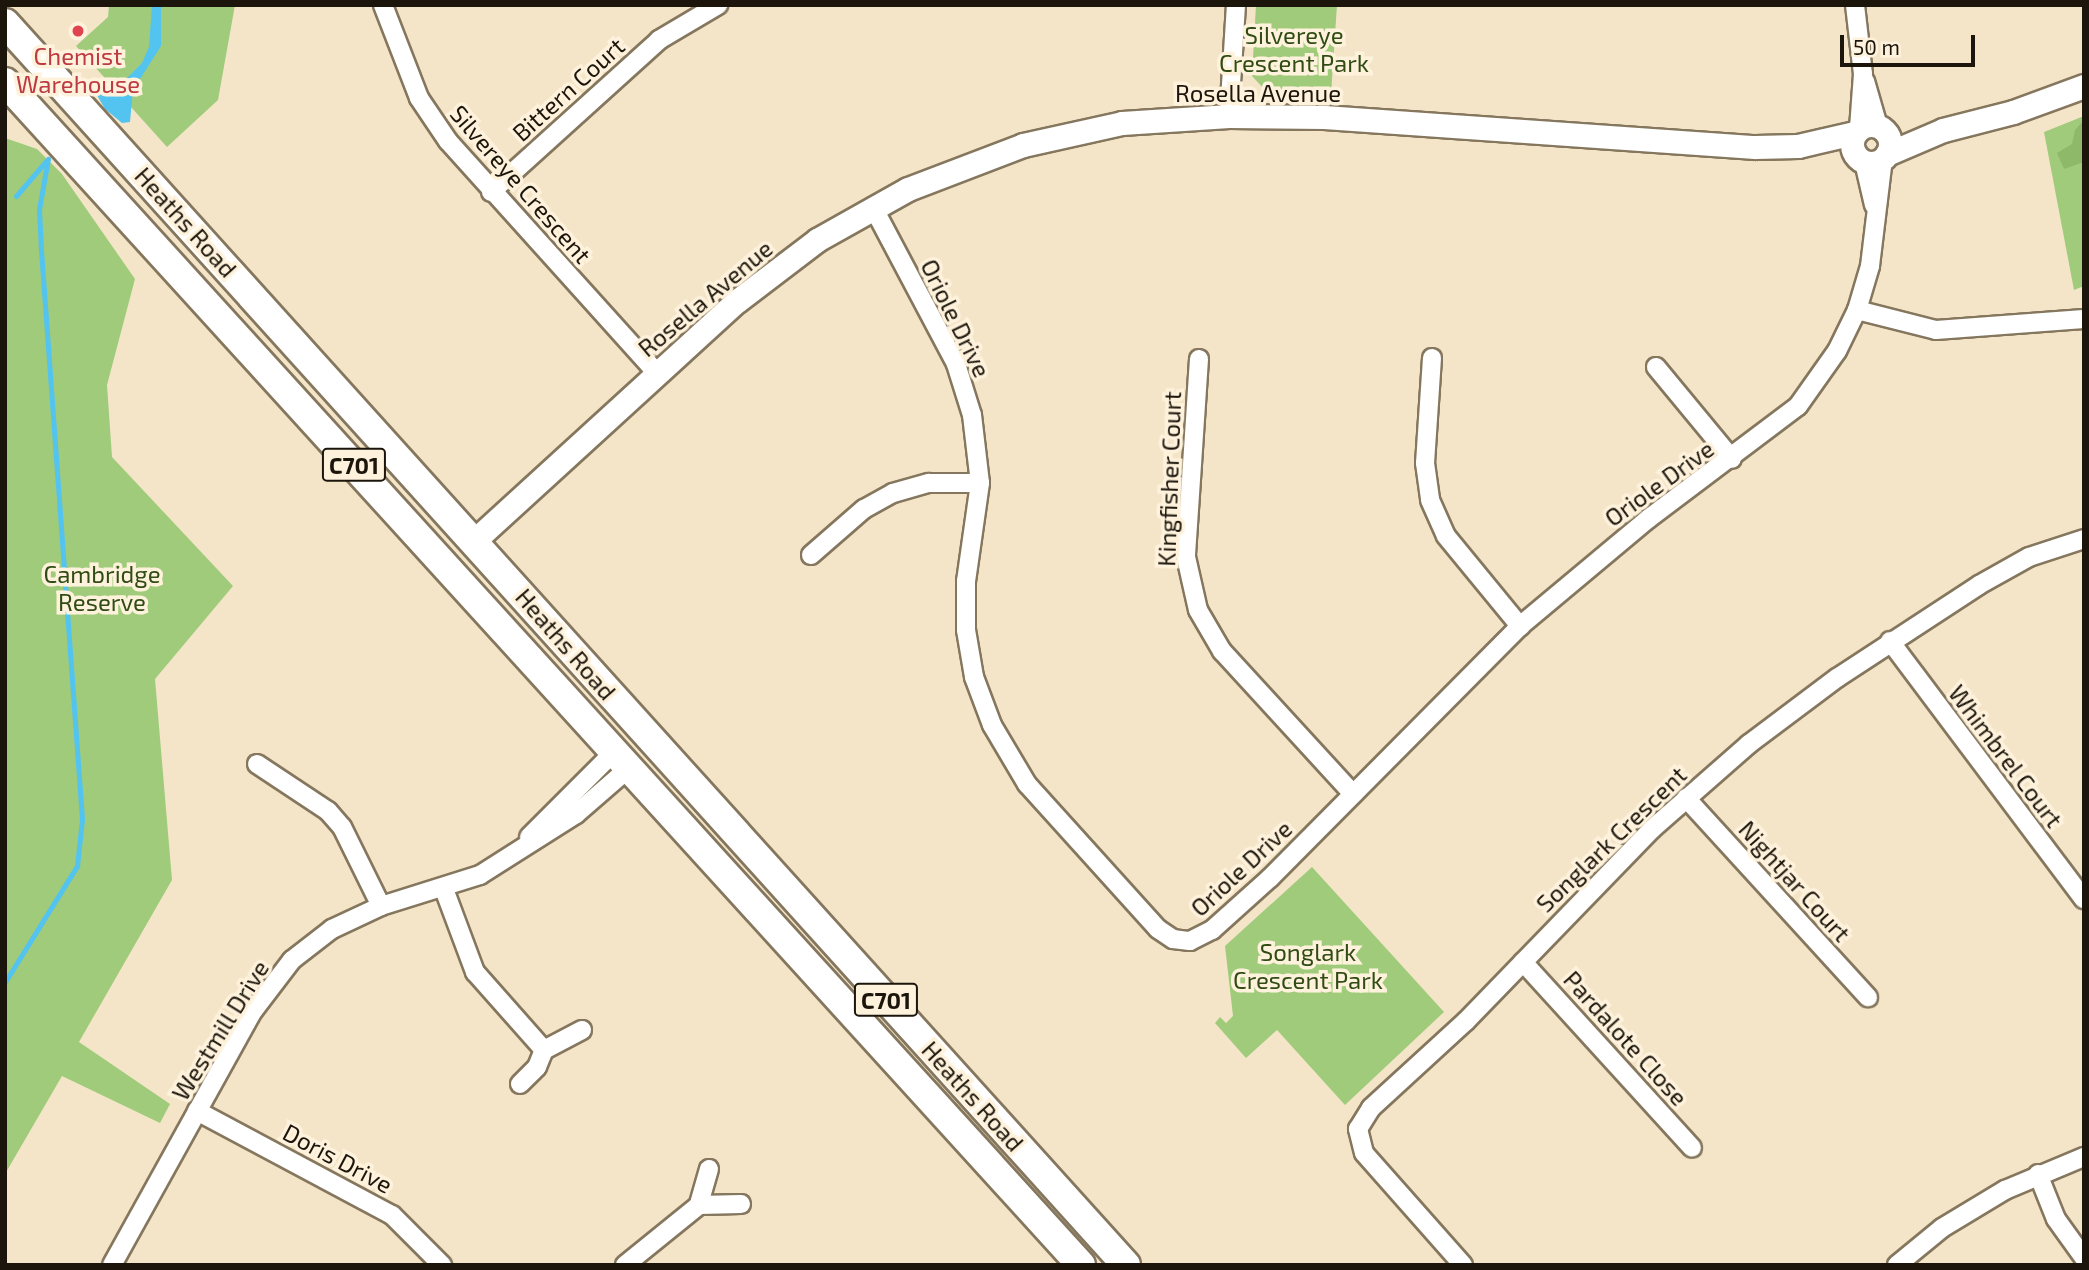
<!DOCTYPE html>
<style>
body{margin:0}
#map{position:relative;width:2089px;height:1270px;overflow:hidden;background:#f4e5c9;font-family:"Exo 2",sans-serif}
div>[style]{position:absolute}
[style*='--x']{left:calc(var(--x)*1px);top:calc(var(--y)*1px);width:calc(var(--w)*1px);rotate:calc(var(--a)*1deg)}
.green>*{inset:0;background:#9fcb7b}
.forest>*{inset:0;background:#8eb969}
.water>*{inset:0;background:#53c3ef}
.stream>*{height:5px;margin:-2.5px;padding:0 2.5px;transform-origin:2.5px;border-radius:2.5px;background:#53c3ef}
.roads{filter:drop-shadow(2px 0 #85775e) drop-shadow(-2px 0 #85775e) drop-shadow(0 2px #85775e) drop-shadow(0 -2px #85775e)}
.minor>*{height:18px;margin:-9px;padding:0 9px;transform-origin:9px;border-radius:9px;background:#fff}
.tertiary>*{height:23px;margin:-11.5px;padding:0 11.5px;transform-origin:11.5px;border-radius:11.5px;background:#fff}
.tertiary>.ring{margin:-11.5px;padding:0;box-sizing:content-box;background:none;border:23px solid #fff;border-radius:50%}
.primary>*{height:28px;margin:-14px;padding:0 14px;transform-origin:14px;border-radius:14px;background:#fff}
.dots>*{width:19px;height:19px;translate:-50% -50%;box-sizing:border-box;border:4px solid #fff2dc;border-radius:50%}
span{translate:-50% -50%;white-space:nowrap;text-align:center;line-height:1.15;-webkit-text-stroke:7px #fff2dc;paint-order:stroke}
.shield-label span{padding:2px 5px;background:#fff2dc;border:2px solid;border-radius:5px;-webkit-text-stroke-width:0}
.shield-label{font-size:23px;color:#1b150b;font-weight:700}
.park-label{font-size:24px;color:#304c14}
.health-label{font-size:24px;color:#be3a42}
.street-label{font-size:24px;color:#1b150b}
.frame{position:absolute;inset:0;border:7px solid #1b150b;pointer-events:none}
.scale{position:absolute;left:1840px;top:35px;width:135px;height:32px;box-sizing:border-box;border:4px solid #1b150b;border-top:0;padding-left:9px;font-size:21px;line-height:24px;white-space:nowrap;color:#1b150b;-webkit-text-stroke:5px #fff2dc;paint-order:stroke}
</style>
<div id="map">
<div class="green">
<div style="clip-path:polygon(109px 5px,235px 5px,218px 100px,167px 147px,76px 46px,108px 17px)"></div>
<div style="clip-path:polygon(1256px 5px,1337px 5px,1331px 94px,1265px 90px,1252px 76px)"></div>
<div style="clip-path:polygon(2084px 116px,2084px 286px,2074px 290px,2044px 132px)"></div>
<div style="clip-path:polygon(5px 138px,37px 149px,62px 174px,135px 279px,107px 385px,112px 457px,233px 586px,155px 679px,172px 880px,79px 1042px,170px 1104px,160px 1123px,62px 1076px,5px 1174px)"></div>
<div style="clip-path:polygon(1312px 867px,1444px 1012px,1345px 1105px,1277px 1030px,1246px 1058px,1215px 1023px,1220px 1017px,1226px 1023px,1233px 1016px,1225px 946px)"></div>
</div>
<div class="forest">
<div style="clip-path:polygon(2084px 120px,2084px 162px,2064px 169px,2057px 153px,2072px 144px,2075px 130px)"></div>
</div>
<div class="water">
<div style="clip-path:polygon(152px 5px,161px 5px,161px 46px,133px 90px,130px 122px,122px 123px,105px 109px,94px 90px,124px 81px,142px 63px,149px 47px)"></div>
</div>
<div class="stream">
<div style="--x:16;--y:196;--w:46;--a:-49.4"></div>
<div style="--x:5;--y:982;--w:137;--a:-58.2"></div>
<div style="--x:77;--y:866;--w:47;--a:-83.9"></div>
<div style="--x:82;--y:819;--w:570;--a:-94.12"></div>
<div style="--x:41;--y:250;--w:41;--a:-92.8"></div>
<div style="--x:39;--y:209;--w:51;--a:-79.8"></div>
</div>
<div class="roads">
<div class="minor">
<div style="--x:383;--y:5;--w:100;--a:68.8"></div>
<div style="--x:419;--y:98;--w:52;--a:56"></div>
<div style="--x:448;--y:141;--w:312;--a:48"></div>
<div style="--x:1855;--y:5;--w:69;--a:83.4"></div>
<div style="--x:1863;--y:74;--w:54;--a:94.2"></div>
<div style="--x:1865;--y:81;--w:47;--a:73.9"></div>
<div style="--x:1229;--y:116;--w:111;--a:-86.4"></div>
<div style="--x:1864;--y:162;--w:44;--a:76.9"></div>
<div style="--x:491;--y:192;--w:227;--a:-42.1"></div>
<div style="--x:659;--y:40;--w:69;--a:-30.7"></div>
<div style="--x:873;--y:207;--w:178;--a:62.1"></div>
<div style="--x:956;--y:364;--w:53;--a:72.6"></div>
<div style="--x:972;--y:415;--w:68;--a:83.3"></div>
<div style="--x:980;--y:483;--w:99;--a:98.1"></div>
<div style="--x:966;--y:581;--w:49;--a:90"></div>
<div style="--x:966;--y:630;--w:48;--a:80.3"></div>
<div style="--x:974;--y:677;--w:51;--a:69.4"></div>
<div style="--x:992;--y:725;--w:69;--a:59.3"></div>
<div style="--x:1027;--y:784;--w:195;--a:47.9"></div>
<div style="--x:1158;--y:929;--w:18;--a:34"></div>
<div style="--x:1173;--y:939;--w:17;--a:7"></div>
<div style="--x:1190;--y:941;--w:25;--a:-27"></div>
<div style="--x:1212;--y:930;--w:78;--a:-41.9"></div>
<div style="--x:1270;--y:878;--w:355;--a:-45.2"></div>
<div style="--x:1520;--y:626;--w:167;--a:-39.9"></div>
<div style="--x:1648;--y:519;--w:188;--a:-37"></div>
<div style="--x:1798;--y:406;--w:67;--a:-54.7"></div>
<div style="--x:1837;--y:351;--w:46;--a:-64"></div>
<div style="--x:1857;--y:310;--w:46;--a:-73.5"></div>
<div style="--x:1870;--y:266;--w:108;--a:-83.1"></div>
<div style="--x:1857;--y:310;--w:81;--a:14.2"></div>
<div style="--x:1936;--y:330;--w:148;--a:-4.3"></div>
<div style="--x:1432;--y:358;--w:105;--a:93.8"></div>
<div style="--x:1425;--y:463;--w:37;--a:82"></div>
<div style="--x:1430;--y:500;--w:39;--a:66"></div>
<div style="--x:1446;--y:536;--w:117;--a:50.6"></div>
<div style="--x:1199;--y:359;--w:198;--a:93.8"></div>
<div style="--x:1186;--y:557;--w:54;--a:77.2"></div>
<div style="--x:1198;--y:610;--w:48;--a:59.7"></div>
<div style="--x:1222;--y:651;--w:194;--a:47.5"></div>
<div style="--x:1656;--y:367;--w:119;--a:50.4"></div>
<div style="--x:811;--y:555;--w:70;--a:-41"></div>
<div style="--x:864;--y:509;--w:33;--a:-29"></div>
<div style="--x:893;--y:493;--w:37;--a:-16"></div>
<div style="--x:929;--y:483;--w:51;--a:0"></div>
<div style="--x:1890;--y:641;--w:323;--a:53.1"></div>
<div style="--x:257;--y:764;--w:85;--a:33.5"></div>
<div style="--x:328;--y:811;--w:21;--a:49"></div>
<div style="--x:342;--y:827;--w:88;--a:63.7"></div>
<div style="--x:1686;--y:798;--w:270;--a:47.6"></div>
<div style="--x:529;--y:837;--w:122;--a:-45"></div>
<div style="--x:444;--y:889;--w:89;--a:69.5"></div>
<div style="--x:475;--y:972;--w:104;--a:48.5"></div>
<div style="--x:1523;--y:962;--w:251;--a:47.7"></div>
<div style="--x:544;--y:1050;--w:43;--a:-27.8"></div>
<div style="--x:520;--y:1084;--w:24;--a:-45"></div>
<div style="--x:537;--y:1067;--w:18;--a:-68"></div>
<div style="--x:197;--y:1111;--w:221;--a:28.1"></div>
<div style="--x:392;--y:1215;--w:71;--a:45"></div>
<div style="--x:709;--y:1169;--w:37;--a:106"></div>
<div style="--x:699;--y:1205;--w:42;--a:-1.4"></div>
<div style="--x:2038;--y:1174;--w:48;--a:68.2"></div>
<div style="--x:2056;--y:1219;--w:48;--a:54.3"></div>
<div style="--x:112;--y:1265;--w:291;--a:-61"></div>
<div style="--x:253;--y:1011;--w:64;--a:-52.6"></div>
<div style="--x:292;--y:960;--w:51;--a:-37.8"></div>
<div style="--x:332;--y:929;--w:54;--a:-25.1"></div>
<div style="--x:381;--y:906;--w:104;--a:-17.4"></div>
<div style="--x:480;--y:875;--w:114;--a:-32.4"></div>
<div style="--x:576;--y:814;--w:72;--a:-41"></div>
<div style="--x:625;--y:1265;--w:95;--a:-39"></div>
<div style="--x:1463;--y:1265;--w:149;--a:-131.5"></div>
<div style="--x:1364;--y:1153;--w:25;--a:-104"></div>
<div style="--x:1358;--y:1129;--w:25;--a:-58"></div>
<div style="--x:1371;--y:1108;--w:129;--a:-42.5"></div>
<div style="--x:1466;--y:1021;--w:267;--a:-45.9"></div>
<div style="--x:1652;--y:829;--w:129;--a:-41.2"></div>
<div style="--x:1749;--y:744;--w:110;--a:-36.9"></div>
<div style="--x:1837;--y:678;--w:170;--a:-33.2"></div>
<div style="--x:1979;--y:585;--w:57;--a:-29.2"></div>
<div style="--x:2029;--y:557;--w:58;--a:-18.1"></div>
<div style="--x:1897;--y:1265;--w:58;--a:-39.4"></div>
<div style="--x:1942;--y:1228;--w:74;--a:-31.1"></div>
<div style="--x:2005;--y:1190;--w:86;--a:-22.7"></div>
</div>
<div class="tertiary">
<div class="ring" style="left:1852px;top:125px;width:15px;height:15px"></div>
<div style="--x:1887;--y:154;--w:61;--a:-23.2"></div>
<div style="--x:1943;--y:130;--w:72;--a:-14.4"></div>
<div style="--x:2013;--y:112;--w:76;--a:-20.1"></div>
<div style="--x:475;--y:540;--w:355;--a:-42.4"></div>
<div style="--x:737;--y:301;--w:101;--a:-37.3"></div>
<div style="--x:817;--y:240;--w:104;--a:-29.3"></div>
<div style="--x:908;--y:189;--w:123;--a:-20.9"></div>
<div style="--x:1023;--y:145;--w:101;--a:-12.5"></div>
<div style="--x:1122;--y:123;--w:107;--a:-3.7"></div>
<div style="--x:1229;--y:116;--w:95;--a:0.6"></div>
<div style="--x:1324;--y:117;--w:432;--a:4"></div>
<div style="--x:1755;--y:147;--w:43;--a:-1.3"></div>
<div style="--x:1798;--y:146;--w:57;--a:-13.1"></div>
</div>
<div class="primary">
<div style="--x:5;--y:23;--w:1673;--a:47.93"></div>
<div style="--x:5;--y:82;--w:1599;--a:47.71"></div>
</div>
</div>
<div class="dots">
<div style="left:78px;top:31px;background:#e0444e"></div>
</div>
<div class="shield-label">
<span style="left:354px;top:465px">C701</span>
<span style="left:886px;top:1000px">C701</span>
</div>
<div class="park-label">
<span style="left:1294px;top:49px">Silvereye<br>Crescent Park</span>
<span style="left:102px;top:588px">Cambridge<br>Reserve</span>
<span style="left:1308px;top:966px">Songlark<br>Crescent Park</span>
</div>
<div class="health-label">
<span style="left:78px;top:70px">Chemist<br>Warehouse</span>
</div>
<div class="street-label">
<span style="left:568px;top:89px;rotate:-42deg">Bittern Court</span>
<span style="left:1258px;top:93px">Rosella Avenue</span>
<span style="left:521px;top:184px;rotate:49deg">Silvereye Crescent</span>
<span style="left:186px;top:222px;rotate:48deg">Heaths Road</span>
<span style="left:705px;top:298px;rotate:-40deg">Rosella Avenue</span>
<span style="left:956px;top:318px;rotate:64deg">Oriole Drive</span>
<span style="left:1169px;top:479px;rotate:-88deg">Kingfisher Court</span>
<span style="left:1659px;top:483px;rotate:-36deg">Oriole Drive</span>
<span style="left:566px;top:644px;rotate:49deg">Heaths Road</span>
<span style="left:2006px;top:756px;rotate:53deg">Whimbrel Court</span>
<span style="left:1611px;top:839px;rotate:-44deg">Songlark Crescent</span>
<span style="left:1241px;top:868px;rotate:-43deg">Oriole Drive</span>
<span style="left:1795px;top:881px;rotate:48deg">Nightjar Court</span>
<span style="left:220px;top:1030px;rotate:-58deg">Westmill Drive</span>
<span style="left:1626px;top:1038px;rotate:48deg">Pardalote Close</span>
<span style="left:973px;top:1096px;rotate:48deg">Heaths Road</span>
<span style="left:338px;top:1158px;rotate:28deg">Doris Drive</span>
</div>
<div class="frame"></div>
<div class="scale">50 m</div>
</div>
